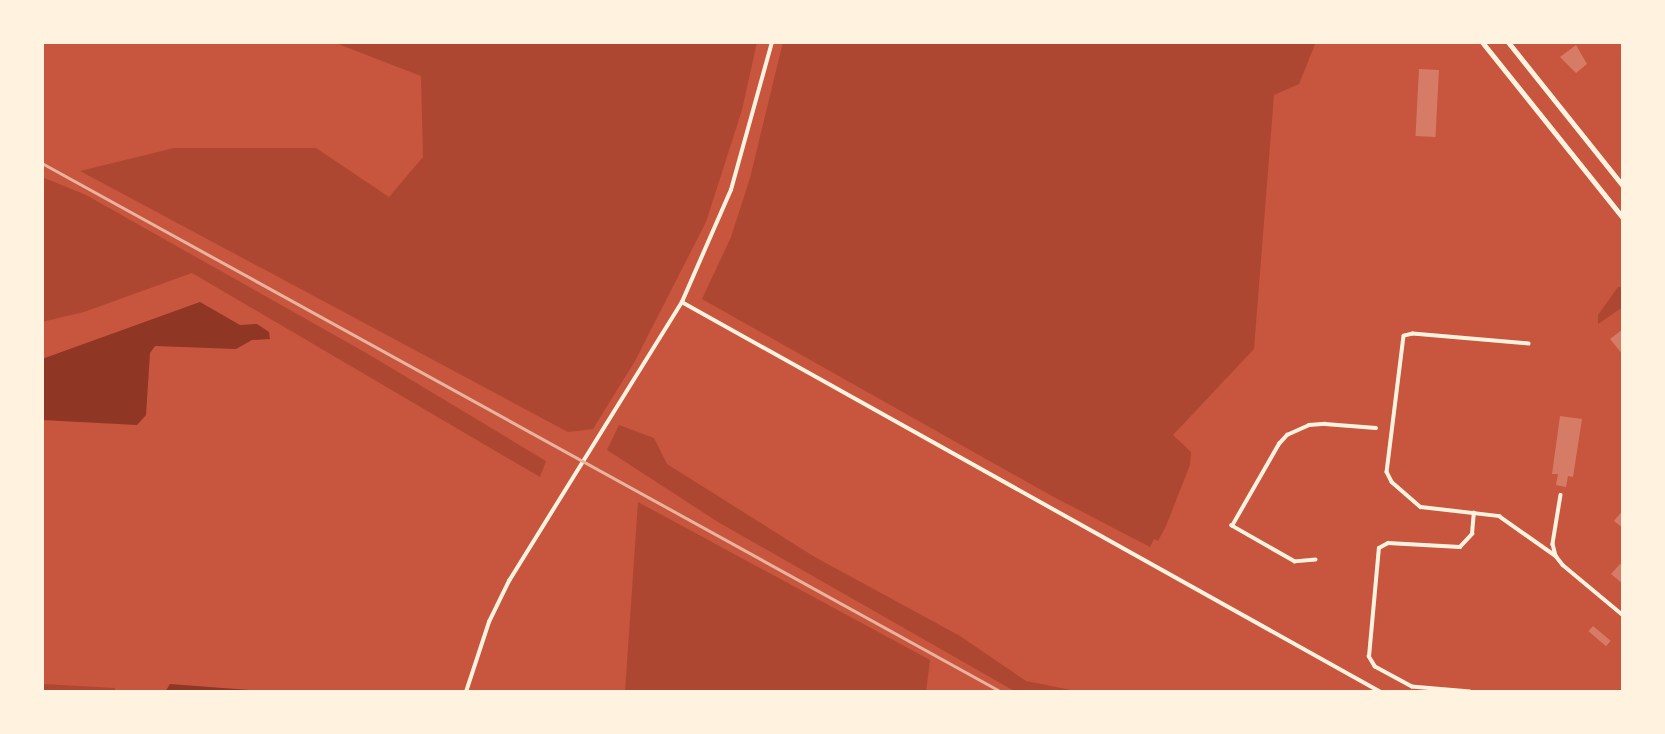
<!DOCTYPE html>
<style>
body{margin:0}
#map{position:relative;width:1665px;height:734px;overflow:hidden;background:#c8553d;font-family:Raleway,sans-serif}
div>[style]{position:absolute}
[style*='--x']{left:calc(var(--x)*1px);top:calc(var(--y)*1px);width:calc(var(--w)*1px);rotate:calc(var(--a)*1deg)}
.green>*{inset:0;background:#ae4732}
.water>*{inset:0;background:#8f3625}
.building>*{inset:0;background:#d67c66;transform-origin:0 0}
.minor>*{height:3.5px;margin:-1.75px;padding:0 1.75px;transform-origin:1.75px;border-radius:1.75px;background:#fff3e0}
.tertiary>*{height:3.5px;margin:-1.75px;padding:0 1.75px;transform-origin:1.75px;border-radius:1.75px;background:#fff3e0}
.trunk>*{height:5px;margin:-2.5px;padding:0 2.5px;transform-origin:2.5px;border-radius:2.5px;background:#fff3e0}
.rail>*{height:2.5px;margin:-1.25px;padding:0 1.25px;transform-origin:1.25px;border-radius:1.25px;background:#e9b49f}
span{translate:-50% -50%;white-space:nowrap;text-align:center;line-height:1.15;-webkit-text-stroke:5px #fff3e0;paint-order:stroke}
.frame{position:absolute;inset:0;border:44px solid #fff3e0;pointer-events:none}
</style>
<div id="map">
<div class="green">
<div style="clip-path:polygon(333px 42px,757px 42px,742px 110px,706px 222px,635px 361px,593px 429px,568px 432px,80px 171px,174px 148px,316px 148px,389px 197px,423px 157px,421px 76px)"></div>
<div style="clip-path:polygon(783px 42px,1316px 42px,1299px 84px,1274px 95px,1254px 349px,1173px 435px,1191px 452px,1190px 465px,1166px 526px,1158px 541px,1154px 539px,1150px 547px,1050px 495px,702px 299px,731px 237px,750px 178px)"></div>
<div style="clip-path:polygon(42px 177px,86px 195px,368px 354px,546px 461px,540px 477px,192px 273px,84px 312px,42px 322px)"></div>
<div style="clip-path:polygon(1618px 287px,1623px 287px,1623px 307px,1598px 324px,1598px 315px)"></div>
<div style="clip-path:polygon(619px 425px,654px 438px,667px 464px,813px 556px,960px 636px,1026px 681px,1081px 692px,1016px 692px,718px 522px,607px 450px)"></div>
<div style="clip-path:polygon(638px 502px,930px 660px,926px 692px,625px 692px)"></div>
<div style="clip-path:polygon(42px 684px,115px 688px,115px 692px,42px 692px)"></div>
</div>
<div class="water">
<div style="clip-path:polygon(200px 302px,240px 325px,257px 324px,269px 332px,270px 339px,252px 340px,236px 349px,155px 346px,150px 353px,146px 415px,137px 425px,42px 420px,42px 359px)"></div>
<div style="clip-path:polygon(170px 684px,274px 692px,275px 692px,165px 692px)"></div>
</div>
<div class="building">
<div style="clip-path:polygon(1576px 45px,1587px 64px,1576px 73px,1560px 57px)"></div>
<div style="left:1419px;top:69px;width:20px;height:67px;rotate:3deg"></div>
<div style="clip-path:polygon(1623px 329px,1623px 355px,1610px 339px)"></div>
<div style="clip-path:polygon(1560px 416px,1582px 419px,1573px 477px,1568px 476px,1566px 487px,1556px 485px,1558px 474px,1552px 474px)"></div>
<div style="clip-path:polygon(1623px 510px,1623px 528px,1614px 521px)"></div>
<div style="clip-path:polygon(1620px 564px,1623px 566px,1623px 584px,1611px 574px)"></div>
<div style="left:1593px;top:626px;width:23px;height:7px;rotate:40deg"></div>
</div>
<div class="minor">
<div style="--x:682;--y:302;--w:800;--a:29.16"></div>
<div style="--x:1529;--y:344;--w:116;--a:-175.1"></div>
<div style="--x:1413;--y:334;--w:9;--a:167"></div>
<div style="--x:1404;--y:336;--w:137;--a:97.1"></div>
<div style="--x:1387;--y:472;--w:11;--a:63"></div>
<div style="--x:1392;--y:482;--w:38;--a:41"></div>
<div style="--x:1421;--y:507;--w:79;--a:6.6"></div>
<div style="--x:1499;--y:516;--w:70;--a:35.1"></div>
<div style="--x:1561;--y:495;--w:50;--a:99.3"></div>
<div style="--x:1553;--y:544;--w:12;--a:76"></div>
<div style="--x:1556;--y:556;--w:11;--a:52"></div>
<div style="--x:1563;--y:565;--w:78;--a:39.8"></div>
<div style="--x:1316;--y:560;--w:21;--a:175"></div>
<div style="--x:1295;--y:562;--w:73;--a:-150.3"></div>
<div style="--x:1232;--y:526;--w:95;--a:-60.2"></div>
<div style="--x:1279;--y:444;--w:12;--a:-48"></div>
<div style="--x:1287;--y:435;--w:24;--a:-24"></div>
<div style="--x:1309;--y:425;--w:16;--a:-4"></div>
<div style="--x:1325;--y:424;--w:51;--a:4.5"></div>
<div style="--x:1470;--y:692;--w:58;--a:-175.1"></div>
<div style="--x:1412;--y:687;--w:42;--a:-151.6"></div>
<div style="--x:1375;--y:667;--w:12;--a:-121"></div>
<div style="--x:1369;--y:657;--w:109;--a:-84.8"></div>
<div style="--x:1379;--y:548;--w:10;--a:-29"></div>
<div style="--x:1388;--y:543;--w:72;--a:3.2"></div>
<div style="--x:1460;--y:547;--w:18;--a:-47"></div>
<div style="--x:1472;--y:534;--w:21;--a:-85"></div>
</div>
<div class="tertiary">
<div style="--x:466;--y:692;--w:74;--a:-71.8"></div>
<div style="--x:489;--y:622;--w:46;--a:-64"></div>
<div style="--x:509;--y:581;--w:328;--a:-58.2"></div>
<div style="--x:682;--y:302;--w:122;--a:-66.4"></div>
<div style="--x:731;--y:190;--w:154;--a:-74.5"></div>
</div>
<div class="trunk">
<div style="--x:1482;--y:42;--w:226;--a:51.3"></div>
<div style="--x:1508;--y:42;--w:184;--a:51.4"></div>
</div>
<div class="rail">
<div style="--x:42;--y:163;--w:1096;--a:28.86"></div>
</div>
<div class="frame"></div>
</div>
